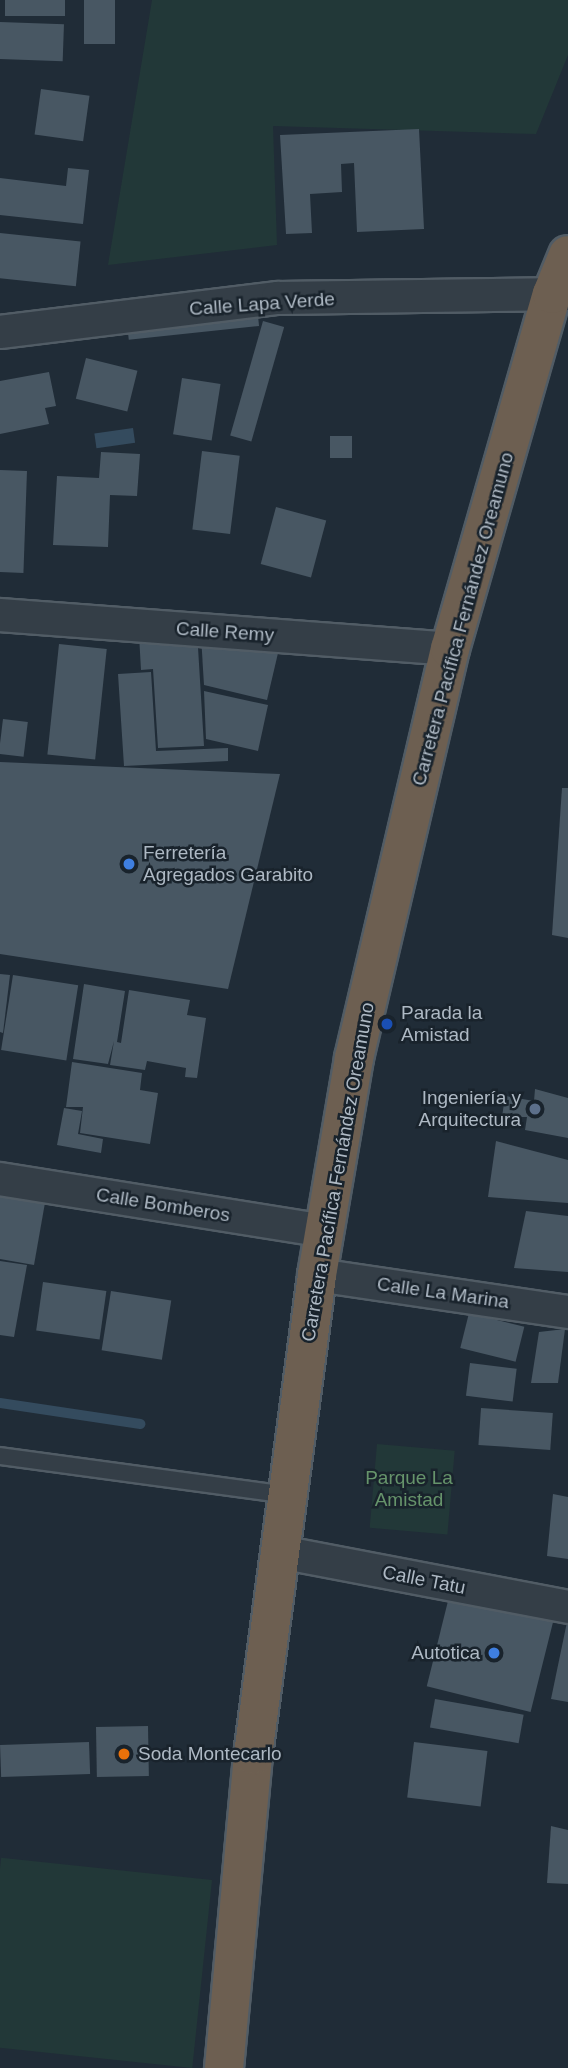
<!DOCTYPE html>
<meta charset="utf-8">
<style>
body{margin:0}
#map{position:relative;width:568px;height:2068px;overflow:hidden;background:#202c37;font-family:Helvetica,sans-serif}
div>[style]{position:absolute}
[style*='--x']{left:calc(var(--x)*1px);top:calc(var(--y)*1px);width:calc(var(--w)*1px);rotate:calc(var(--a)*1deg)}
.green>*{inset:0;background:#223838;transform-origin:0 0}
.water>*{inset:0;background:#344b5e;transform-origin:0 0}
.stream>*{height:10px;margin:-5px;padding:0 5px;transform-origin:5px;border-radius:5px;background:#344b5e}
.building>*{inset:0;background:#485763;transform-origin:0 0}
.roads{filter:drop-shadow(2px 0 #515c65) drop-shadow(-2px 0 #515c65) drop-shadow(0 2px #515c65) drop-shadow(0 -2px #515c65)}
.lane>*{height:16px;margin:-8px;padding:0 8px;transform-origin:8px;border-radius:8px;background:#343e47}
.street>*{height:32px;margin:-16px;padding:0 16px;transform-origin:16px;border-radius:16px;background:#343e47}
.highway>*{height:38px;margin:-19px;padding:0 19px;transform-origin:19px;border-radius:19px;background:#6d5f51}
.dots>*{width:19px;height:19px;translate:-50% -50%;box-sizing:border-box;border:4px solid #19232c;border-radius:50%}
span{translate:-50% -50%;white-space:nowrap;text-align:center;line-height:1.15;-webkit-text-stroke:5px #19232c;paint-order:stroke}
.street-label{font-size:19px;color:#aeb9c4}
.poi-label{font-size:19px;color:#aeb9c4}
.left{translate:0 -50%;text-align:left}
.right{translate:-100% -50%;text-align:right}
.park-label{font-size:19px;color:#66946b}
</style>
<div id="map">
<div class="green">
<div style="clip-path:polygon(152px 0,568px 0,568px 55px,536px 134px,273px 126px,277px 245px,108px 265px)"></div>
<div style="left:377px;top:1444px;width:78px;height:84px;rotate:5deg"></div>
<div style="left:212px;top:1880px;width:189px;height:212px;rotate:96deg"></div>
</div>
<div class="water">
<div style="left:133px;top:428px;width:15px;height:39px;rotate:82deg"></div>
</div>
<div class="stream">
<div style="--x:0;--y:1403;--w:142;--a:8.5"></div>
</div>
<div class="building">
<div style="left:5px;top:0;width:60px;height:16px"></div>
<div style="left:84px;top:0;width:31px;height:44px"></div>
<div style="left:0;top:22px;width:64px;height:37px;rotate:2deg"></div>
<div style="left:41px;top:89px;width:49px;height:46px;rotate:8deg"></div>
<div style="clip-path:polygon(419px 129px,424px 229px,357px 232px,354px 163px,341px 164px,342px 192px,310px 194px,312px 233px,286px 234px,280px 135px)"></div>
<div style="clip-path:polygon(68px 168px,89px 170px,83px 224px,0 215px,0 178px,66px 186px)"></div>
<div style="left:0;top:233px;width:81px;height:45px;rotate:6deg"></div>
<div style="left:258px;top:316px;width:10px;height:131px;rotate:84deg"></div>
<div style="left:263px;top:321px;width:22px;height:119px;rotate:16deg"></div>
<div style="left:86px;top:358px;width:53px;height:42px;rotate:14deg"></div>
<div style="clip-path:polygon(49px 372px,56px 406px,45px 408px,49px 424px,0 434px,0 381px)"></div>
<div style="left:182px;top:378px;width:39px;height:57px;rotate:9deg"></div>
<div style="left:330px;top:436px;width:22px;height:22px"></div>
<div style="left:202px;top:451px;width:38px;height:79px;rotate:7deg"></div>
<div style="clip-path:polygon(101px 452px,140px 454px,137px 496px,110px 495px,108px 547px,53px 545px,57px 476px,99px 478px)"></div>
<div style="left:0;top:470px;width:27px;height:102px;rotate:2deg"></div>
<div style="left:276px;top:507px;width:52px;height:59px;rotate:15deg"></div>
<div style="clip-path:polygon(197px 631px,204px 746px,158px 748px,153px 669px,141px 670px,139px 635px)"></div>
<div style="clip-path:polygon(201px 636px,278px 653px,267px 700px,204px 685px)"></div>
<div style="left:59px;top:644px;width:48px;height:111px;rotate:6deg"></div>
<div style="clip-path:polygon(151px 672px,156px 751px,228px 748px,228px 761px,124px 766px,118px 674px)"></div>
<div style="clip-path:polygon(204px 691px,268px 705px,258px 751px,206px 739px)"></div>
<div style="left:3px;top:719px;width:25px;height:35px;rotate:7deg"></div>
<div style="clip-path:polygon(0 762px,280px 774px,228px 989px,0 954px)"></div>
<div style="clip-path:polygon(562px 788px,568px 788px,568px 938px,552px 935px)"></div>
<div style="clip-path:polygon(0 974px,10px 975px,3px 1033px,0 1032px)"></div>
<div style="left:13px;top:975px;width:66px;height:76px;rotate:9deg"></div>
<div style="clip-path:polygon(84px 984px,125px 991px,117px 1042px,121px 1043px,129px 990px,190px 1000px,187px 1015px,206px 1018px,197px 1078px,185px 1077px,186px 1068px,147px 1061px,145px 1070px,110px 1065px,114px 1041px,108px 1064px,73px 1059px)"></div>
<div style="clip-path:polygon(72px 1062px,142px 1073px,140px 1090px,158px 1093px,150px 1144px,80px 1133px,83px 1107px,66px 1107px)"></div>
<div style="clip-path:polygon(535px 1089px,568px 1098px,568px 1138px,525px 1130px,527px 1117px,502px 1117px,505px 1096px,534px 1101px)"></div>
<div style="clip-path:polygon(64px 1108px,82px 1111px,78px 1134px,103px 1139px,101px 1153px,57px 1145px)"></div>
<div style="clip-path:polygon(496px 1141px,568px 1160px,568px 1203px,488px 1197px)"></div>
<div style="clip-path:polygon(0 1189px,46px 1197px,34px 1265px,0 1259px)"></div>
<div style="clip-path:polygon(526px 1211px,568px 1216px,568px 1272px,514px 1268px)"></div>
<div style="clip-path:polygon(0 1261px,27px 1265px,14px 1337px,0 1335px)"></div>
<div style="left:43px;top:1282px;width:64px;height:49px;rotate:8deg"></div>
<div style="left:111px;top:1291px;width:61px;height:60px;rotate:9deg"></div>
<div style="left:469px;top:1313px;width:57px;height:36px;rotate:14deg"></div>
<div style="clip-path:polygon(565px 1329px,558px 1383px,531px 1383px,539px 1332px)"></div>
<div style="left:470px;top:1363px;width:47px;height:33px;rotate:7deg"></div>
<div style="left:481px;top:1408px;width:72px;height:37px;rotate:4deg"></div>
<div style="clip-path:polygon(553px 1494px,568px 1497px,568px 1559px,547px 1556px)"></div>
<div style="left:450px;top:1593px;width:107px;height:96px;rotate:14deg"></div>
<div style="clip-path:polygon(567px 1622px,568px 1622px,568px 1702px,551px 1699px)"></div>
<div style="left:435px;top:1699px;width:90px;height:29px;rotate:10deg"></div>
<div style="left:148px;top:1726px;width:50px;height:52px;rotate:89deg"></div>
<div style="left:89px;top:1742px;width:32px;height:89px;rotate:88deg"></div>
<div style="left:414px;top:1742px;width:74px;height:56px;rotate:7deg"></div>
<div style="clip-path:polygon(551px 1826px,568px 1830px,568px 1884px,547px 1883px)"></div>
</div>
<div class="roads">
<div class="lane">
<div style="--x:0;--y:1456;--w:291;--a:7.7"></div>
</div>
<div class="street">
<div style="--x:0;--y:332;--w:280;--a:-7"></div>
<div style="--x:278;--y:298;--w:290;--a:-0.8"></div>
<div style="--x:0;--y:615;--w:451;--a:4.3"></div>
<div style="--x:0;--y:1179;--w:329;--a:9.1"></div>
<div style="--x:317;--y:1275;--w:254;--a:8.4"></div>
<div style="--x:280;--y:1552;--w:293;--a:10.8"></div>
</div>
<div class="highway">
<div style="--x:224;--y:2068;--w:314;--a:-84.7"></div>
<div style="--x:253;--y:1755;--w:484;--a:-82.4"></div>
<div style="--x:317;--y:1275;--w:220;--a:-80.3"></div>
<div style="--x:354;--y:1058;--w:420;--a:-76.8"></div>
<div style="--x:450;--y:649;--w:369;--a:-74"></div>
<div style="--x:552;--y:294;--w:42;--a:-67.7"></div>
</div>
</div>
<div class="dots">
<div style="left:129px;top:864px;background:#3f7fe0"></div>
<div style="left:387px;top:1024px;background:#1a4fb4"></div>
<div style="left:535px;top:1109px;background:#5c6f8a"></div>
<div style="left:494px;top:1653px;background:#3f7fe0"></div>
<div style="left:124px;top:1754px;background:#e8710a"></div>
</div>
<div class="street-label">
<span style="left:262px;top:304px;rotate:-4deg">Calle Lapa Verde</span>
<span style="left:463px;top:619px;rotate:-75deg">Carretera Pacífica Fernández Oreamuno</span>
<span style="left:225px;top:632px;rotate:4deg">Calle Remy</span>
<span style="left:338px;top:1172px;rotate:-80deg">Carretera Pacífica Fernández Oreamuno</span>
<span style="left:163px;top:1205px;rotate:9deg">Calle Bomberos</span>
<span style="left:443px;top:1293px;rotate:8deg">Calle La Marina</span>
<span style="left:424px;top:1580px;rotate:11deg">Calle Tatu</span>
</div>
<div class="poi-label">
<span class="left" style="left:143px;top:864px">Ferretería<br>Agregados Garabito</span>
<span class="left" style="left:401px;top:1024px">Parada la<br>Amistad</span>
<span class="right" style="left:521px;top:1109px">Ingeniería y<br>Arquitectura</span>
<span class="right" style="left:480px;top:1653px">Autotica</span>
<span class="left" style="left:138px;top:1754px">Soda Montecarlo</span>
</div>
<div class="park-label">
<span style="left:409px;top:1489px">Parque La<br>Amistad</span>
</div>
</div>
